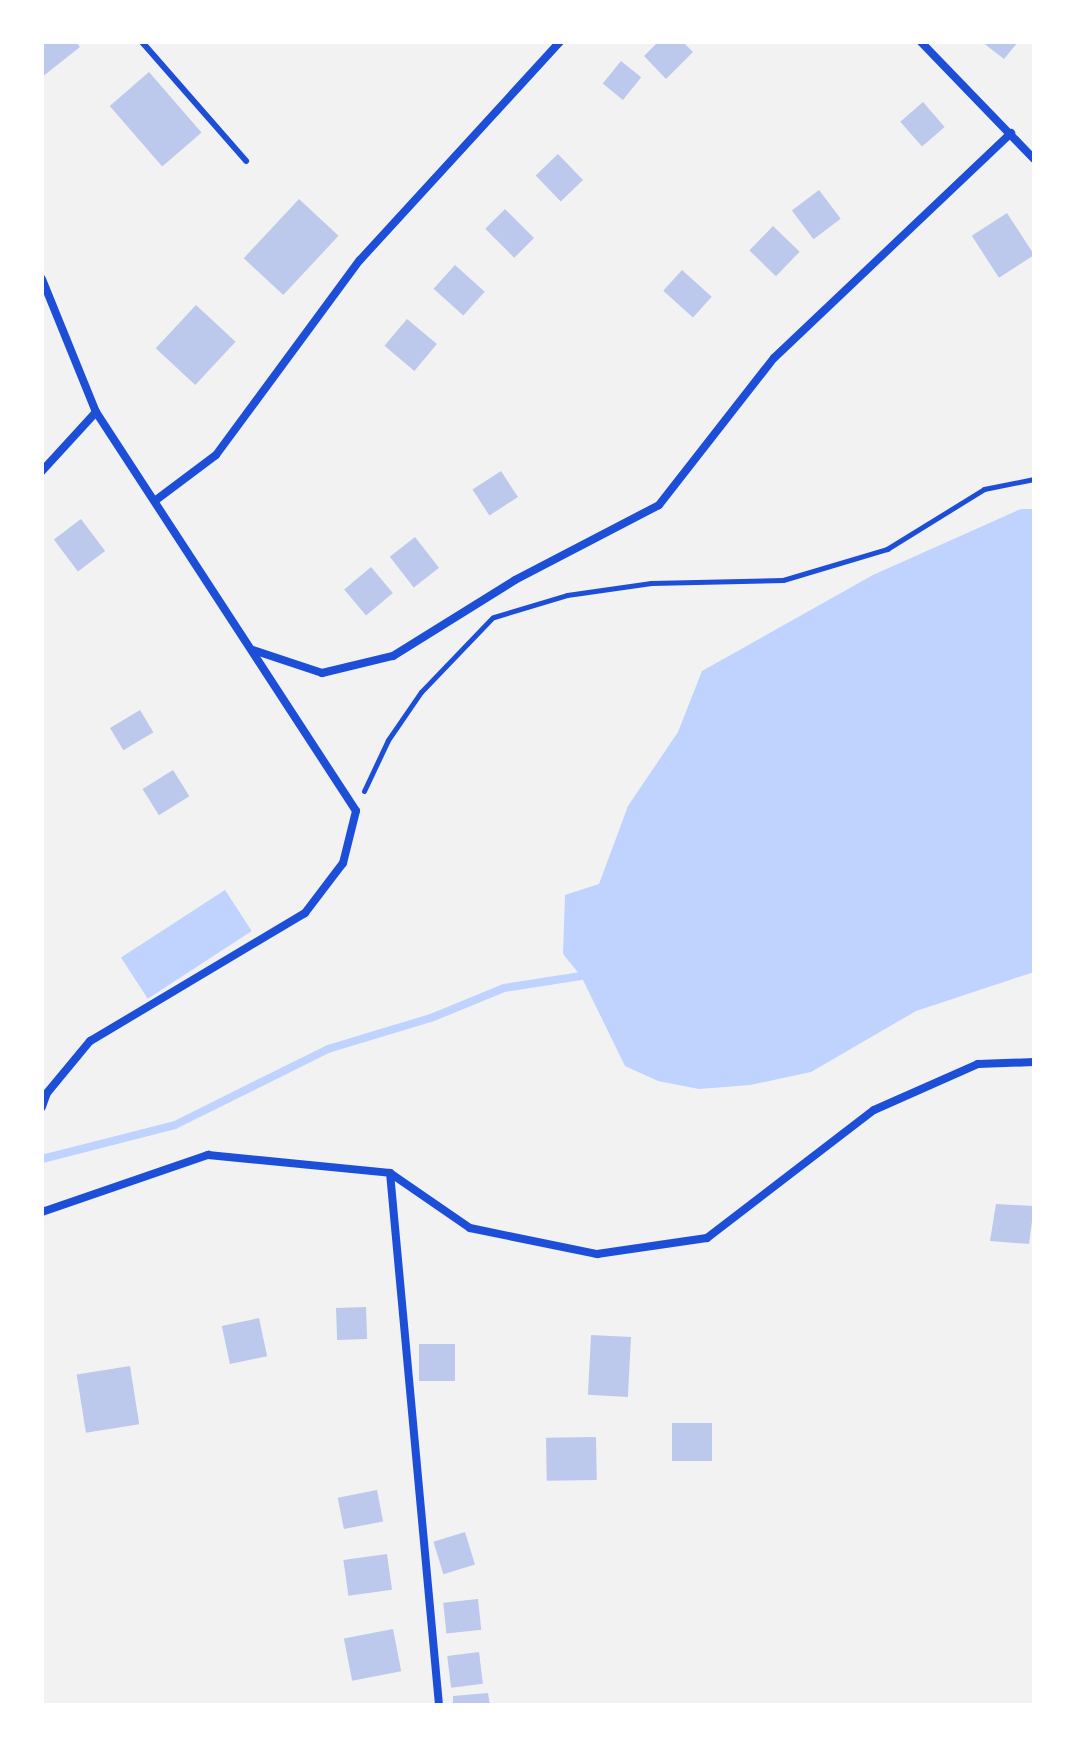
<!DOCTYPE html>
<style>
body{margin:0}
#map{position:relative;width:1076px;height:1747px;overflow:hidden;background:#f2f2f2;font-family:Ubuntu,sans-serif}
div>[style]{position:absolute}
[style*='--x']{left:calc(var(--x)*1px);top:calc(var(--y)*1px);width:calc(var(--w)*1px);rotate:calc(var(--a)*1deg)}
.water>*{inset:0;background:#bfd3fe;transform-origin:0 0}
.stream>*{height:8px;margin:-4px;padding:0 4px;transform-origin:4px;border-radius:4px;background:#bfd3fe}
.building>*{inset:0;background:#bdc9ec;transform-origin:0 0}
.path>*{height:5px;margin:-2.5px;padding:0 2.5px;transform-origin:2.5px;border-radius:2.5px;background:#1d4ed8}
.service>*{height:6px;margin:-3px;padding:0 3px;transform-origin:3px;border-radius:3px;background:#1d4ed8}
.minor>*{height:8px;margin:-4px;padding:0 4px;transform-origin:4px;border-radius:4px;background:#1d4ed8}
span{translate:-50% -50%;white-space:nowrap;text-align:center;line-height:1.15;-webkit-text-stroke:6px #fff;paint-order:stroke}
.frame{position:absolute;inset:0;border:44px solid #fff;pointer-events:none}
</style>
<div id="map">
<div class="water">
<div style="clip-path:polygon(1021px 509px,1034px 509px,1034px 972px,916px 1011px,811px 1072px,750px 1085px,699px 1089px,658px 1081px,625px 1066px,581px 976px,563px 954px,565px 895px,599px 884px,628px 806px,678px 732px,702px 671px,873px 575px)"></div>
<div style="left:225px;top:890px;width:49px;height:124px;rotate:57deg"></div>
</div>
<div class="stream">
<div style="--x:42;--y:1159;--w:137;--a:-14.3"></div>
<div style="--x:175;--y:1125;--w:171;--a:-26.4"></div>
<div style="--x:328;--y:1049;--w:108;--a:-16.8"></div>
<div style="--x:431;--y:1018;--w:79;--a:-22.3"></div>
<div style="--x:504;--y:988;--w:78;--a:-8.9"></div>
</div>
<div class="building">
<div style="clip-path:polygon(42px 42px,76px 42px,80px 47px,42px 77px)"></div>
<div style="clip-path:polygon(658px 42px,683px 42px,693px 52px,666px 79px,644px 56px)"></div>
<div style="clip-path:polygon(982px 42px,1018px 42px,1004px 59px)"></div>
<div style="left:621px;top:61px;width:26px;height:29px;rotate:39deg"></div>
<div style="left:149px;top:72px;width:80px;height:52px;rotate:49deg"></div>
<div style="left:923px;top:102px;width:33px;height:30px;rotate:49deg"></div>
<div style="left:558px;top:154px;width:36px;height:31px;rotate:46deg"></div>
<div style="left:819px;top:190px;width:36px;height:34px;rotate:53deg"></div>
<div style="left:299px;top:199px;width:54px;height:81px;rotate:43deg"></div>
<div style="left:505px;top:209px;width:41px;height:28px;rotate:45deg"></div>
<div style="left:1007px;top:213px;width:50px;height:42px;rotate:57deg"></div>
<div style="left:773px;top:226px;width:37px;height:34px;rotate:44deg"></div>
<div style="left:455px;top:265px;width:40px;height:32px;rotate:42deg"></div>
<div style="left:682px;top:270px;width:40px;height:28px;rotate:42deg"></div>
<div style="left:196px;top:305px;width:54px;height:59px;rotate:43deg"></div>
<div style="left:407px;top:319px;width:39px;height:35px;rotate:40deg"></div>
<div style="left:501px;top:471px;width:31px;height:34px;rotate:57deg"></div>
<div style="left:81px;top:519px;width:40px;height:34px;rotate:53deg"></div>
<div style="left:415px;top:537px;width:39px;height:32px;rotate:52deg"></div>
<div style="left:371px;top:567px;width:34px;height:35px;rotate:50deg"></div>
<div style="left:140px;top:710px;width:26px;height:35px;rotate:59deg"></div>
<div style="left:173px;top:770px;width:31px;height:36px;rotate:58deg"></div>
<div style="clip-path:polygon(996px 1204px,1034px 1206px,1029px 1244px,990px 1241px)"></div>
<div style="left:366px;top:1307px;width:32px;height:30px;rotate:88deg"></div>
<div style="left:259px;top:1318px;width:39px;height:38px;rotate:78deg"></div>
<div style="left:631px;top:1337px;width:60px;height:40px;rotate:93deg"></div>
<div style="left:419px;top:1344px;width:36px;height:37px"></div>
<div style="left:130px;top:1366px;width:59px;height:54px;rotate:81deg"></div>
<div style="left:672px;top:1423px;width:40px;height:38px"></div>
<div style="left:596px;top:1437px;width:43px;height:50px;rotate:89deg"></div>
<div style="left:377px;top:1490px;width:32px;height:40px;rotate:79deg"></div>
<div style="left:465px;top:1532px;width:34px;height:33px;rotate:73deg"></div>
<div style="left:387px;top:1554px;width:36px;height:44px;rotate:82deg"></div>
<div style="left:478px;top:1599px;width:31px;height:35px;rotate:84deg"></div>
<div style="left:393px;top:1629px;width:43px;height:50px;rotate:79deg"></div>
<div style="left:479px;top:1652px;width:32px;height:32px;rotate:83deg"></div>
<div style="clip-path:polygon(488px 1693px,490px 1705px,453px 1705px,453px 1696px)"></div>
</div>
<div class="path">
<div style="--x:494;--y:617;--w:76;--a:-16.8"></div>
<div style="--x:567;--y:595;--w:85;--a:-8.1"></div>
<div style="--x:651;--y:583;--w:132;--a:-1.3"></div>
<div style="--x:783;--y:580;--w:109;--a:-16.6"></div>
<div style="--x:887;--y:549;--w:114;--a:-31.7"></div>
<div style="--x:984;--y:489;--w:51;--a:-11.3"></div>
<div style="--x:364;--y:791;--w:56;--a:-64.8"></div>
<div style="--x:388;--y:740;--w:58;--a:-55.5"></div>
<div style="--x:421;--y:692;--w:103;--a:-46.2"></div>
</div>
<div class="service">
<div style="--x:142;--y:42;--w:158;--a:48.8"></div>
</div>
<div class="minor">
<div style="--x:921;--y:42;--w:163;--a:46"></div>
<div style="--x:42;--y:279;--w:144;--a:67.9"></div>
<div style="--x:96;--y:412;--w:476;--a:56.9"></div>
<div style="--x:356;--y:811;--w:54;--a:104"></div>
<div style="--x:343;--y:863;--w:63;--a:127.2"></div>
<div style="--x:305;--y:913;--w:250;--a:149.2"></div>
<div style="--x:90;--y:1041;--w:67;--a:129.6"></div>
<div style="--x:47;--y:1093;--w:15;--a:110"></div>
<div style="--x:42;--y:471;--w:80;--a:-47.5"></div>
<div style="--x:156;--y:500;--w:75;--a:-36.9"></div>
<div style="--x:216;--y:455;--w:242;--a:-53.6"></div>
<div style="--x:360;--y:260;--w:296;--a:-47.5"></div>
<div style="--x:253;--y:650;--w:73;--a:18.4"></div>
<div style="--x:322;--y:673;--w:73;--a:-13.5"></div>
<div style="--x:393;--y:656;--w:144;--a:-31.9"></div>
<div style="--x:515;--y:580;--w:162;--a:-27.5"></div>
<div style="--x:659;--y:505;--w:187;--a:-52"></div>
<div style="--x:774;--y:358;--w:327;--a:-43.5"></div>
<div style="--x:42;--y:1212;--w:176;--a:-19"></div>
<div style="--x:208;--y:1155;--w:183;--a:5.6"></div>
<div style="--x:439;--y:1705;--w:534;--a:-95.26"></div>
<div style="--x:390;--y:1173;--w:97;--a:34.5"></div>
<div style="--x:470;--y:1228;--w:130;--a:11.6"></div>
<div style="--x:597;--y:1254;--w:111;--a:-8.3"></div>
<div style="--x:707;--y:1238;--w:210;--a:-37.5"></div>
<div style="--x:874;--y:1110;--w:114;--a:-23.9"></div>
<div style="--x:978;--y:1064;--w:56;--a:-2"></div>
</div>
<div class="frame"></div>
</div>
